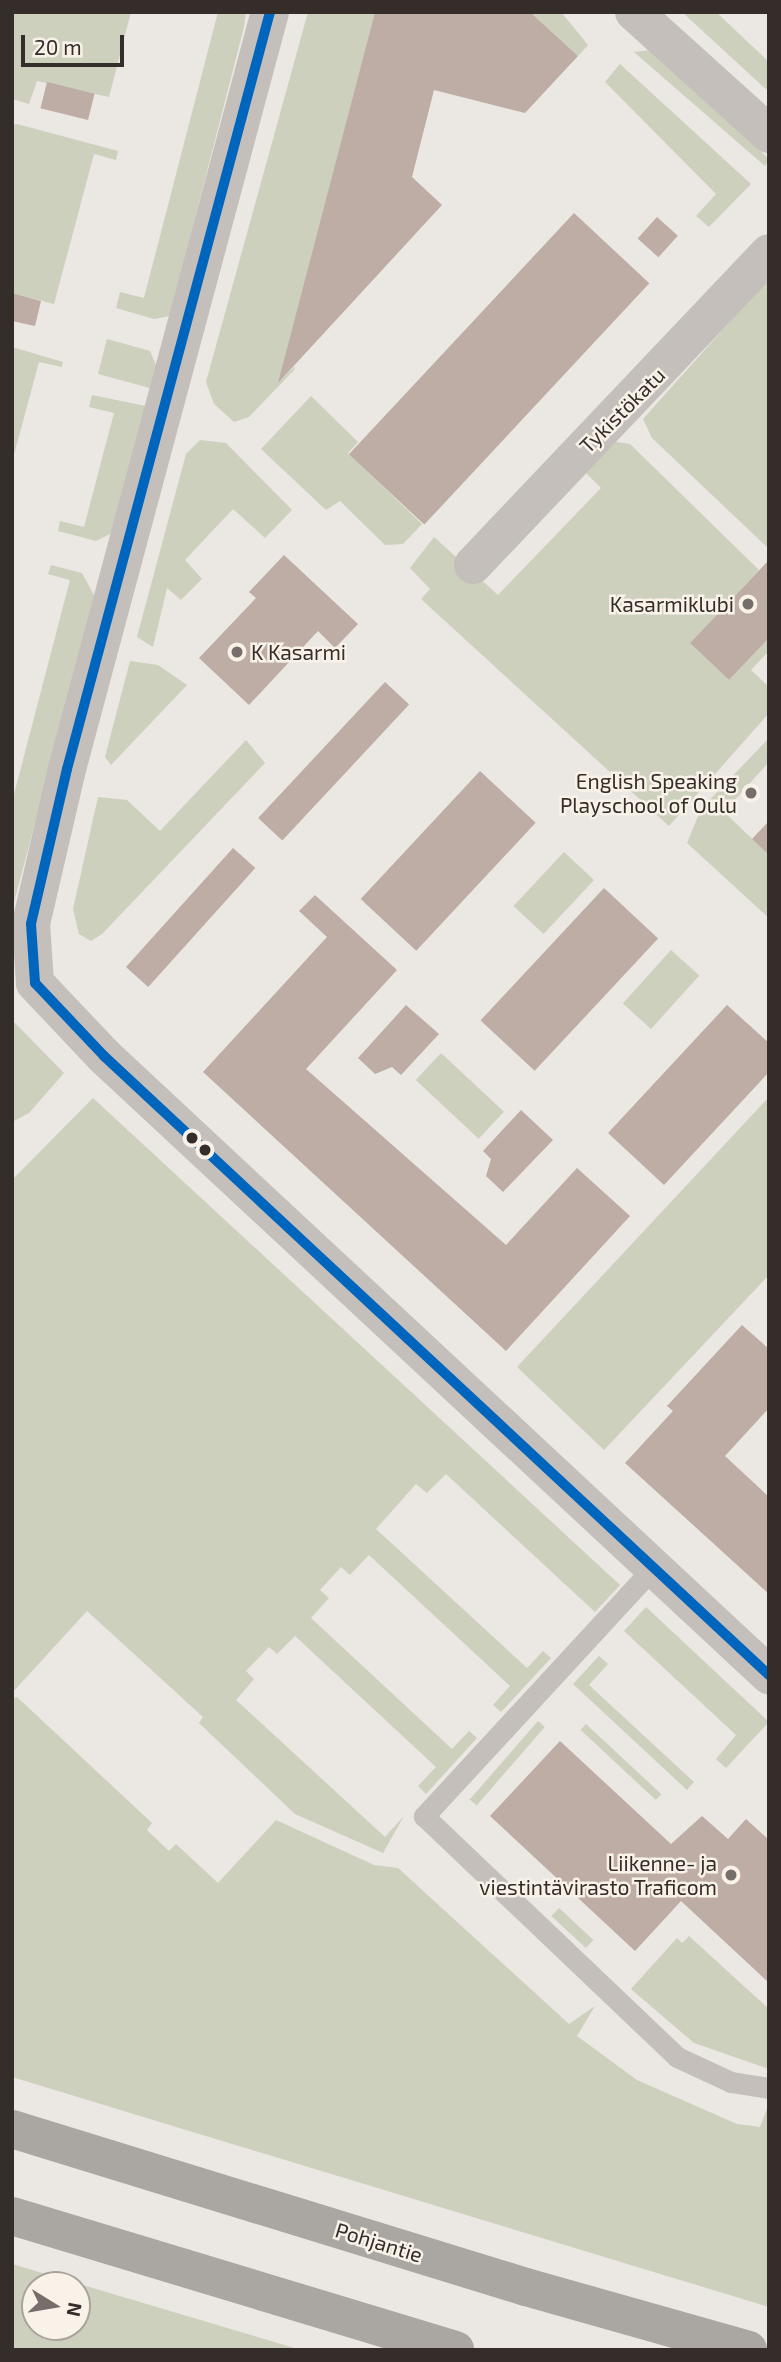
<!DOCTYPE html>
<meta charset="utf-8">
<style>
body{margin:0}
#map{position:relative;width:781px;height:2362px;overflow:hidden;background:#ebe7e2;font-family:"Exo 2",sans-serif}
div>[style]{position:absolute}
[style*='--x']{left:calc(var(--x)*1px);top:calc(var(--y)*1px);width:calc(var(--w)*1px);rotate:calc(var(--a)*1deg)}
.green>*{inset:0;background:#ccd0bd;transform-origin:0 0}
.building>*{inset:0;background:#bdada5;transform-origin:0 0}
.lane>*{height:21px;margin:-10.5px;padding:0 10.5px;transform-origin:10.5px;border-radius:10.5px;background:#c4bfbb}
.street>*{height:38px;margin:-19px;padding:0 19px;transform-origin:19px;border-radius:19px;background:#c4bfbb}
.highway>*{height:38px;margin:-19px;padding:0 19px;transform-origin:19px;border-radius:19px;background:#aaa6a1}
.bus-1>*{height:10px;margin:-5px;padding:0 5px;transform-origin:5px;border-radius:5px;background:#0065bd}
.dots>*{width:19px;height:19px;translate:-50% -50%;box-sizing:border-box;border:4px solid #f8f2e9;border-radius:50%}
span{translate:-50% -50%;white-space:nowrap;text-align:center;line-height:1.15;-webkit-text-stroke:5px #f8f2e9;paint-order:stroke}
.street-label{font-size:21px;color:#352d29}
.poi-label{font-size:21px;color:#352d29}
.right{translate:-100% -50%;text-align:right}
.left{translate:0 -50%;text-align:left}
.frame{position:absolute;inset:0;border:14px solid #352d29;pointer-events:none}
.north{position:absolute;left:21px;top:2271px;width:70px;height:70px;box-sizing:border-box;background:#f8f2e9;border:2px solid #aaa39c;border-radius:50%;rotate:101deg;font-size:19px;font-weight:700;line-height:28px;text-align:center;color:#352d29}
.north::after{content:'';display:block;margin:auto;width:24px;height:32px;background:#756e6a;clip-path:polygon(50% 0,100% 100%,50% 72%,0 100%)}
.scale{position:absolute;left:21px;top:35px;width:103px;height:32px;box-sizing:border-box;border:4px solid #352d29;border-top:0;padding-left:9px;font-size:21px;line-height:24px;white-space:nowrap;color:#352d29;-webkit-text-stroke:5px #f8f2e9;paint-order:stroke}
</style>
<div id="map">
<div class="green">
<div style="clip-path:polygon(12px 12px,131px 12px,109px 97px,37px 81px,29px 104px,12px 99px)"></div>
<div style="clip-path:polygon(218px 12px,246px 12px,244px 27px,170px 316px,154px 319px,116px 308px,120px 292px,144px 298px)"></div>
<div style="clip-path:polygon(308px 12px,375px 12px,279px 382px,295px 366px,294px 370px,249px 417px,234px 422px,214px 404px,206px 382px)"></div>
<div style="clip-path:polygon(530px 12px,561px 12px,588px 45px,578px 56px)"></div>
<div style="clip-path:polygon(682px 12px,716px 12px,769px 62px,769px 92px)"></div>
<div style="clip-path:polygon(651px 50px,761px 151px,769px 160px,765px 166px,634px 52px)"></div>
<div style="clip-path:polygon(620px 64px,751px 184px,709px 227px,696px 216px,716px 194px,605px 82px)"></div>
<div style="clip-path:polygon(17px 124px,118px 151px,116px 160px,94px 154px,54px 304px,12px 293px,12px 125px)"></div>
<div style="clip-path:polygon(769px 278px,769px 549px,652px 438px,643px 419px)"></div>
<div style="clip-path:polygon(107px 339px,150px 351px,156px 365px,150px 388px,98px 374px)"></div>
<div style="clip-path:polygon(12px 347px,63px 362px,62px 367px,39px 362px,12px 462px)"></div>
<div style="clip-path:polygon(92px 395px,146px 406px,112px 533px,96px 541px,58px 531px,60px 521px,84px 527px,114px 413px,89px 407px)"></div>
<div style="clip-path:polygon(311px 396px,358px 442px,348px 453px,422px 524px,403px 544px,385px 545px,340px 501px,326px 510px,261px 449px)"></div>
<div style="clip-path:polygon(200px 440px,226px 443px,292px 510px,265px 538px,233px 509px,185px 560px,202px 579px,181px 600px,167px 588px,153px 647px,137px 637px,186px 454px)"></div>
<div style="clip-path:polygon(611px 441px,630px 444px,759px 570px,690px 643px,729px 680px,769px 638px,769px 651px,751px 670px,769px 687px,769px 713px,669px 826px,421px 599px,430px 589px,410px 568px,434px 537px,498px 595px,601px 488px,585px 472px)"></div>
<div style="clip-path:polygon(51px 565px,82px 573px,95px 597px,13px 906px,12px 802px,70px 580px,48px 574px)"></div>
<div style="clip-path:polygon(130px 661px,158px 665px,187px 685px,111px 765px,105px 757px)"></div>
<div style="clip-path:polygon(769px 738px,769px 762px,724px 812px,769px 855px,769px 918px,687px 843px,701px 809px)"></div>
<div style="clip-path:polygon(246px 740px,265px 763px,102px 934px,91px 941px,79px 934px,73px 909px,98px 797px,127px 800px,160px 831px)"></div>
<div style="left:564px;top:852px;width:41px;height:74px;rotate:43deg"></div>
<div style="left:671px;top:950px;width:38px;height:72px;rotate:42deg"></div>
<div style="clip-path:polygon(12px 1020px,64px 1073px,29px 1113px,12px 1122px)"></div>
<div style="left:441px;top:1053px;width:86px;height:37px;rotate:43deg"></div>
<div style="clip-path:polygon(769px 1097px,769px 1275px,604px 1450px,517px 1367px)"></div>
<div style="clip-path:polygon(93px 1098px,620px 1585px,595px 1612px,446px 1474px,427px 1493px,416px 1484px,376px 1529px,527px 1668px,543px 1651px,551px 1658px,501px 1712px,493px 1705px,510px 1686px,369px 1555px,350px 1575px,341px 1567px,320px 1590px,329px 1598px,311px 1618px,452px 1749px,469px 1731px,477px 1738px,426px 1794px,418px 1786px,436px 1767px,295px 1636px,277px 1654px,269px 1647px,246px 1671px,254px 1679px,236px 1700px,385px 1837px,404px 1816px,383px 1853px,295px 1814px,199px 1723px,203px 1717px,87px 1611px,12px 1693px,12px 1180px)"></div>
<div style="clip-path:polygon(646px 1607px,769px 1722px,726px 1768px,716px 1759px,736px 1735px,624px 1631px)"></div>
<div style="clip-path:polygon(599px 1656px,608px 1664px,589px 1685px,694px 1782px,687px 1790px,573px 1684px)"></div>
<div style="clip-path:polygon(17px 1697px,152px 1823px,147px 1830px,169px 1851px,176px 1844px,218px 1883px,276px 1820px,374px 1865px,398px 1868px,569px 2024px,595px 2006px,577px 2036px,637px 2080px,737px 2124px,760px 2127px,769px 2103px,769px 2307px,12px 2077px,12px 1698px)"></div>
<div style="left:538px;top:1721px;width:9px;height:104px;rotate:41deg"></div>
<div style="left:586px;top:1724px;width:103px;height:8px;rotate:43deg"></div>
<div style="left:559px;top:1908px;width:47px;height:11px;rotate:43deg"></div>
<div style="clip-path:polygon(689px 1936px,769px 2009px,769px 2069px,694px 2043px,631px 1989px,677px 1938px,682px 1943px)"></div>
<div style="clip-path:polygon(evenodd,12px 2264px,301px 2350px,12px 2350px,12px 2264px,35px 2285px,77px 2285px,77px 2327px,35px 2327px,35px 2285px)"></div>
</div>
<div class="building">
<div style="clip-path:polygon(375px 12px,530px 12px,578px 56px,525px 113px,434px 90px,412px 177px,442px 205px,278px 383px)"></div>
<div style="left:47px;top:82px;width:49px;height:27px;rotate:14deg"></div>
<div style="left:574px;top:213px;width:103px;height:330px;rotate:43deg"></div>
<div style="left:657px;top:217px;width:28px;height:29px;rotate:42deg"></div>
<div style="clip-path:polygon(12px 293px,41px 301px,35px 326px,12px 321px)"></div>
<div style="clip-path:polygon(284px 555px,358px 624px,335px 648px,318px 631px,249px 705px,199px 658px,256px 598px,249px 592px)"></div>
<div style="clip-path:polygon(769px 560px,769px 638px,729px 680px,690px 643px)"></div>
<div style="left:385px;top:682px;width:33px;height:186px;rotate:43deg"></div>
<div style="left:480px;top:771px;width:76px;height:175px;rotate:43deg"></div>
<div style="clip-path:polygon(769px 821px,769px 855px,752px 839px)"></div>
<div style="left:233px;top:848px;width:30px;height:160px;rotate:42deg"></div>
<div style="left:604px;top:888px;width:74px;height:181px;rotate:43deg"></div>
<div style="clip-path:polygon(315px 895px,397px 970px,306px 1069px,506px 1245px,577px 1168px,630px 1216px,506px 1351px,203px 1072px,327px 937px,299px 911px)"></div>
<div style="clip-path:polygon(406px 1005px,439px 1034px,401px 1075px,392px 1067px,375px 1074px,358px 1058px)"></div>
<div style="clip-path:polygon(727px 1005px,769px 1043px,769px 1072px,664px 1185px,608px 1133px)"></div>
<div style="clip-path:polygon(521px 1110px,553px 1140px,503px 1192px,486px 1176px,491px 1159px,483px 1151px)"></div>
<div style="clip-path:polygon(742px 1325px,769px 1349px,769px 1408px,725px 1456px,769px 1497px,769px 1594px,625px 1463px,673px 1411px,667px 1406px)"></div>
<div style="clip-path:polygon(560px 1741px,671px 1844px,702px 1816px,728px 1839px,746px 1819px,769px 1840px,769px 1983px,681px 1901px,635px 1951px,490px 1816px)"></div>
</div>
<div class="lane">
<div style="--x:653;--y:1568;--w:338;--a:132.7"></div>
<div style="--x:424;--y:1816;--w:349;--a:43.6"></div>
<div style="--x:677;--y:2057;--w:60;--a:24.8"></div>
<div style="--x:731;--y:2082;--w:38;--a:9"></div>
</div>
<div class="street">
<div style="--x:270;--y:12;--w:784;--a:105.01"></div>
<div style="--x:67;--y:769;--w:159;--a:103.1"></div>
<div style="--x:31;--y:924;--w:59;--a:86.1"></div>
<div style="--x:35;--y:983;--w:100;--a:46.6"></div>
<div style="--x:104;--y:1056;--w:909;--a:42.95"></div>
<div style="--x:634;--y:12;--w:182;--a:42.1"></div>
<div style="--x:473;--y:565;--w:430;--a:-46.5"></div>
</div>
<div class="highway">
<div style="--x:12;--y:2129;--w:538;--a:17.09"></div>
<div style="--x:526;--y:2287;--w:231;--a:15.8"></div>
<div style="--x:12;--y:2216;--w:463;--a:16.8"></div>
</div>
<div class="bus-1">
<div style="--x:270;--y:12;--w:784;--a:105.01"></div>
<div style="--x:67;--y:769;--w:159;--a:103.1"></div>
<div style="--x:31;--y:924;--w:59;--a:86.1"></div>
<div style="--x:35;--y:983;--w:100;--a:46.6"></div>
<div style="--x:104;--y:1056;--w:909;--a:42.95"></div>
</div>
<div class="dots">
<div style="left:748px;top:604px;background:#756e6a"></div>
<div style="left:237px;top:652px;background:#756e6a"></div>
<div style="left:751px;top:793px;background:#756e6a"></div>
<div style="left:192px;top:1138px;background:#352d29"></div>
<div style="left:205px;top:1150px;background:#352d29"></div>
<div style="left:731px;top:1875px;background:#756e6a"></div>
</div>
<div class="street-label">
<span style="left:622px;top:410px;rotate:-45deg">Tykistökatu</span>
<span style="left:379px;top:2242px;rotate:17deg">Pohjantie</span>
</div>
<div class="poi-label">
<span class="right" style="left:734px;top:604px">Kasarmiklubi</span>
<span class="left" style="left:251px;top:652px">K Kasarmi</span>
<span class="right" style="left:737px;top:793px">English Speaking<br>Playschool of Oulu</span>
<span class="right" style="left:717px;top:1875px">Liikenne- ja<br>viestintävirasto Traficom</span>
</div>
<div class="frame"></div>
<div class="north">N</div>
<div class="scale">20 m</div>
</div>
